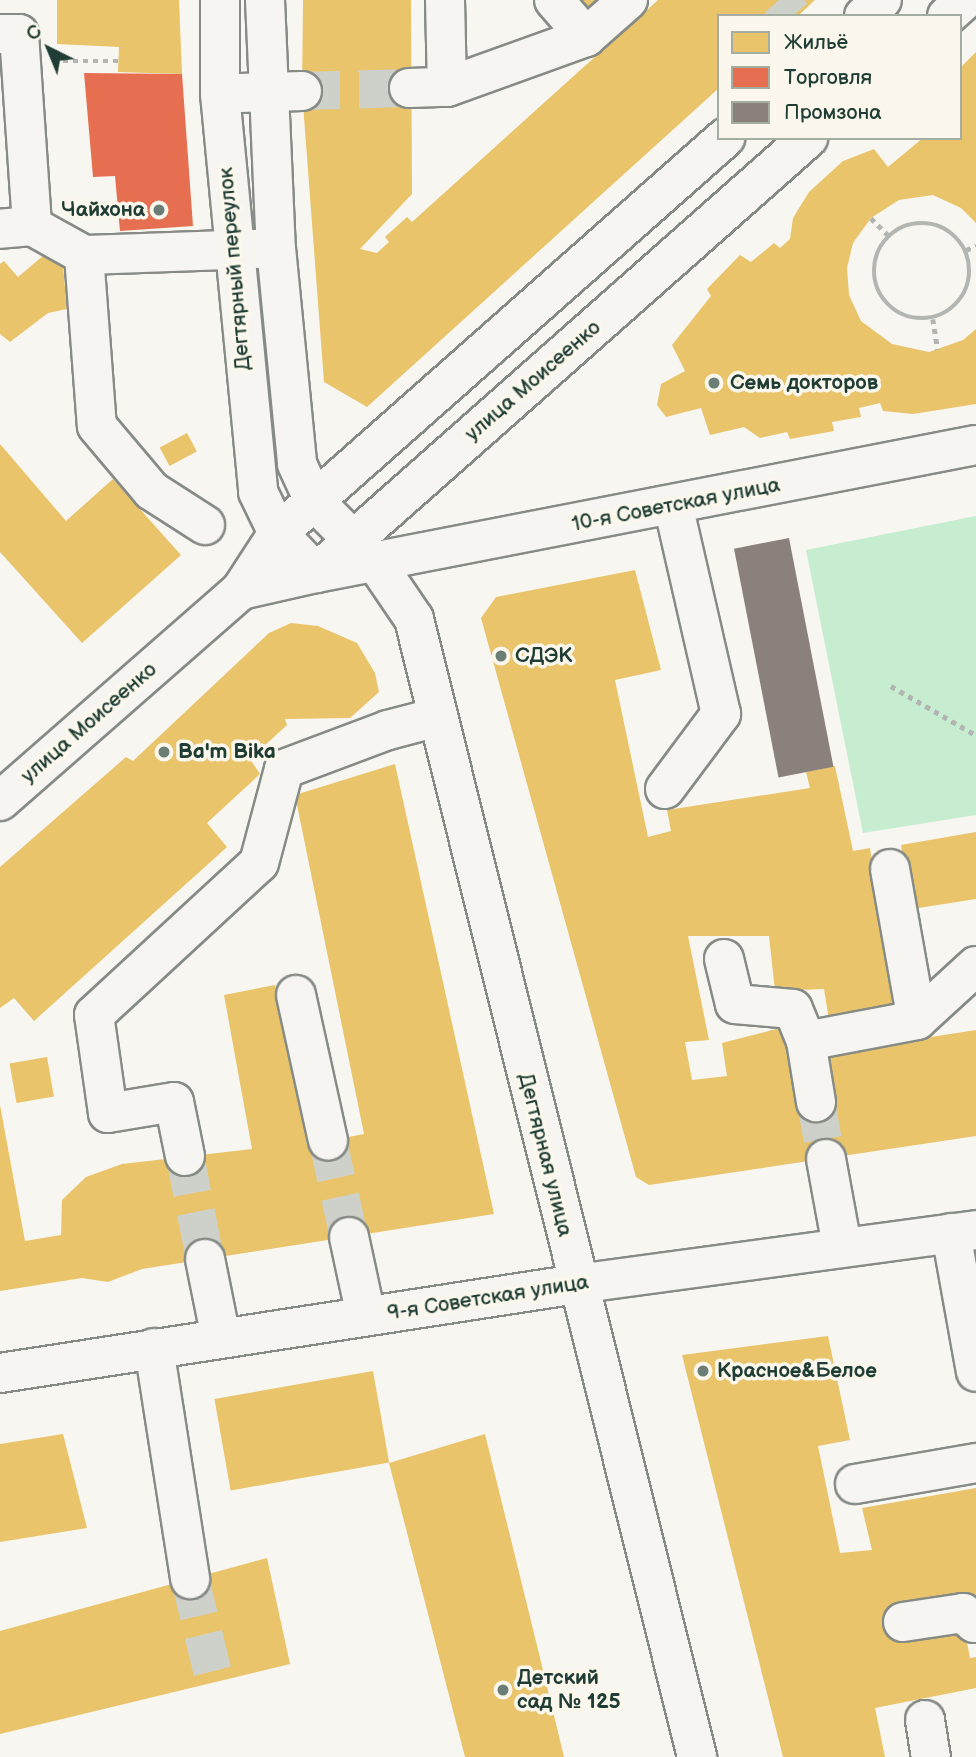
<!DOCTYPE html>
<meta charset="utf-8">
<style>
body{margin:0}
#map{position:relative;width:976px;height:1757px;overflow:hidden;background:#f8f6f0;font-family:"Balsamiq Sans",sans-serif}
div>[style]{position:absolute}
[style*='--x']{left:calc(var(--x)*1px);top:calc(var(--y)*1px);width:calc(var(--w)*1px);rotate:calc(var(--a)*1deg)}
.green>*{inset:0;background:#c6edd0}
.homes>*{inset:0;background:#e9c46a;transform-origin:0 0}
.shops>*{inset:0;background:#e76f51}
.industry>*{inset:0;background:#8a817c;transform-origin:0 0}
.minor-tunnel>*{height:38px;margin-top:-19px;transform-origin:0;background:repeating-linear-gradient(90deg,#cdd1ca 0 38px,transparent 0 57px)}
.path>*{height:4.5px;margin-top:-2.25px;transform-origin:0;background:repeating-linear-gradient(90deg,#b2b5b1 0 5px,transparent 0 10px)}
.path>.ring{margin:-2.25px;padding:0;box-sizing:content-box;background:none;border:4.5px solid #b2b5b1;border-radius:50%}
.roads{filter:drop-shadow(2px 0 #868b86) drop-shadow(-2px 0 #868b86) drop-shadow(0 2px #868b86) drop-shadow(0 -2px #868b86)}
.minor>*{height:38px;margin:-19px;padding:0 19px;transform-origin:19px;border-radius:19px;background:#f6f5f1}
.dots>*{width:19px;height:19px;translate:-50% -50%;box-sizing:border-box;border:4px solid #fbf7ec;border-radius:50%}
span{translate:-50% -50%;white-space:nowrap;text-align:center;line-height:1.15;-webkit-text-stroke:7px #fbf7ec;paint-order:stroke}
.poi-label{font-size:21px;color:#1f3d34;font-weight:700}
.right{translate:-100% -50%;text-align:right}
.left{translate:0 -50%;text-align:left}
.street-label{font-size:21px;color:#1f3d34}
.legend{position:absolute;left:717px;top:14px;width:245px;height:126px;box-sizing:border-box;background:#fbf7ec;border:2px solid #a3ada2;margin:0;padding:9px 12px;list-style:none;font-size:21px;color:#1f3d34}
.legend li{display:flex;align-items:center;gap:14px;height:35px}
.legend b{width:35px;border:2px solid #a3ada2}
.north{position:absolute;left:14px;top:14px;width:70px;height:70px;-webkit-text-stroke:5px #fbf7ec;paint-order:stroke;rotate:317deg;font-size:19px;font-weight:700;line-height:28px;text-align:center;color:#1f3d34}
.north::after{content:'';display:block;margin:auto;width:24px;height:32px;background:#1f3d34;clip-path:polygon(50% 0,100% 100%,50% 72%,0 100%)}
</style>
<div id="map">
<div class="green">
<div style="clip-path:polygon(976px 516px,976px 815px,863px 833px,806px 550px)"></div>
</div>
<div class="homes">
<div style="clip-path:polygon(57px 0,179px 0,182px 74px,118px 72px,119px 47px,57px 44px)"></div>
<div style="clip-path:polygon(303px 0,411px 0,412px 194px,360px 249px,377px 253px,389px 242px,385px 237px,407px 217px,412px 222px,658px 0,815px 0,798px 16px,719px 16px,719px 88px,367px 407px,324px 382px,302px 91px)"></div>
<div style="clip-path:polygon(581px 0,603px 0,590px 11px)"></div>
<div style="clip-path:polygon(976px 52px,976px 223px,961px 208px,933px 195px,899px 200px,871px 218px,853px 243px,847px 268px,849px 295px,861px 321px,892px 344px,929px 352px,963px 340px,976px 329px,976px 404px,913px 414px,883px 411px,880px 403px,859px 408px,861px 417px,832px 422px,834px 431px,790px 439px,787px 432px,760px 438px,744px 427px,710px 435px,701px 408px,666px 417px,657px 405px,661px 384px,685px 371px,672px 345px,711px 296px,707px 289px,740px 255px,751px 262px,774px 243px,780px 248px,790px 239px,793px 218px,809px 192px,843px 161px,874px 149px,888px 167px,923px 138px,960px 138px,960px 68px)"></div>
<div style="clip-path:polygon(44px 255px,62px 255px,67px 309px,48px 313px,10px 342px,0 334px,0 264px,4px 261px,18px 277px)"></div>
<div style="left:187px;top:433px;width:21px;height:31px;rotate:62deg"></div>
<div style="clip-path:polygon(0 444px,66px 521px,113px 479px,181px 555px,82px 643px,0 552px)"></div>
<div style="clip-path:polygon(635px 570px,661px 670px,615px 680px,648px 837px,671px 831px,667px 810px,810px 788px,806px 772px,835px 766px,853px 851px,870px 848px,896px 1010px,830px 1026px,824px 989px,775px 991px,769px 936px,688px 936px,709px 1040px,685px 1042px,692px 1080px,727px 1076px,722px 1043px,788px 1026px,822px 1054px,976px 1030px,976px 1136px,649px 1185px,636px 1177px,481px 618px,496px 597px)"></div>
<div style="clip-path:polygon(291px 623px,318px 626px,357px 643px,375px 673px,379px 692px,350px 718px,285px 719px,287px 725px,250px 759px,260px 774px,207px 823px,227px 847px,34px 1021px,14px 998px,0 1008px,0 867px,126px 757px,133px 761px,269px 633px)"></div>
<div style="clip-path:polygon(395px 764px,494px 1214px,142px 1269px,108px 1282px,82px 1278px,0 1291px,0 1105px,25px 1241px,61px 1235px,62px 1200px,86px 1177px,122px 1164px,252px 1149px,224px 995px,275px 985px,307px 1145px,364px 1134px,295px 795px)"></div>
<div style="clip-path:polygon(976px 832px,976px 899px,912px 909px,901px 845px)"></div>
<div style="left:47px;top:1057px;width:40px;height:38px;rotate:80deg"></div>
<div style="clip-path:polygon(828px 1336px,850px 1440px,818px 1446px,840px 1553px,872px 1550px,862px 1508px,976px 1488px,976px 1596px,889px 1616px,963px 1622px,970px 1658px,976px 1657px,976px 1688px,875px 1708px,885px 1757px,783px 1757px,682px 1355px)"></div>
<div style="left:373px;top:1371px;width:93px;height:161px;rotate:80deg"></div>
<div style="clip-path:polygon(63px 1434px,87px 1528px,0 1542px,0 1444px)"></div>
<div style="clip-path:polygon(485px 1434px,543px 1670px,564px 1757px,465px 1757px,389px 1463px)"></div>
<div style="clip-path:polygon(267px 1558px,290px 1664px,0 1734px,0 1631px)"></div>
</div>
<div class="shops">
<div style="clip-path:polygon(84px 73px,182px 74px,193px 226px,120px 231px,115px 176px,93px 177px)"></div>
</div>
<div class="industry">
<div style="left:789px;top:538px;width:233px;height:56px;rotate:79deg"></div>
</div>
<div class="minor-tunnel">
<div style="--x:779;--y:0;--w:21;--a:49"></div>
<div style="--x:302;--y:91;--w:107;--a:-1.6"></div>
<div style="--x:816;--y:1102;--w:58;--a:80"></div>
<div style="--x:328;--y:1141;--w:98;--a:77.7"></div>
<div style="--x:185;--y:1156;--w:105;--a:79"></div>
<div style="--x:190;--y:1579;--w:106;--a:76.4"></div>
</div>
<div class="path">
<div style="--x:63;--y:61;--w:55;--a:0"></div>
<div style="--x:871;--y:218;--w:25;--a:45"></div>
<div class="ring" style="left:874px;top:223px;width:91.5px;height:91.5px"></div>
<div style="--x:966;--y:250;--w:11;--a:-22"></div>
<div style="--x:933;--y:319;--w:31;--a:81"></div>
<div style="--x:891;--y:686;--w:98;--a:30"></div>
</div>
<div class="roads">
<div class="minor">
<div style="--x:220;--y:0;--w:94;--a:90"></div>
<div style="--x:220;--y:94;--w:400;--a:84.5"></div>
<div style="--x:258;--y:492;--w:46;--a:64"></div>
<div style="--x:278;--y:533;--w:55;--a:46.5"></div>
<div style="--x:316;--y:573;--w:672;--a:-10.98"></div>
<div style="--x:265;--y:0;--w:248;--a:87.5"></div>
<div style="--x:276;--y:248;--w:217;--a:84.4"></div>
<div style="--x:297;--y:464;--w:41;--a:65.3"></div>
<div style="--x:314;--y:501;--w:88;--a:45"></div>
<div style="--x:376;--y:563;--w:68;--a:55.8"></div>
<div style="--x:414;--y:619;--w:1173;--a:76.03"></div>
<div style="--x:445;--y:0;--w:87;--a:88.7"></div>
<div style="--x:554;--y:0;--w:49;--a:49.1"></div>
<div style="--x:864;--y:16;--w:24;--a:-42"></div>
<div style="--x:947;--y:16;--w:24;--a:-42"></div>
<div style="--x:0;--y:34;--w:19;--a:0"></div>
<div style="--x:19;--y:34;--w:192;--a:86.1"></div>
<div style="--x:32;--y:226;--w:32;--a:175"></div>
<div style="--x:409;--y:88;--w:38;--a:-2"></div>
<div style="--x:447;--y:87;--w:148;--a:-19.8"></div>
<div style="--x:586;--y:37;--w:56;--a:-41.4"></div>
<div style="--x:240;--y:93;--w:62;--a:-1.8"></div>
<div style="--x:32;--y:226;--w:60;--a:29.1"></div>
<div style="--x:84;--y:255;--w:173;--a:-2"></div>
<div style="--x:84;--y:255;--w:171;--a:85.7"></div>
<div style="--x:97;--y:426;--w:85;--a:49.8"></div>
<div style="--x:152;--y:491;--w:63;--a:32.7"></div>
<div style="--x:241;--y:590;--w:77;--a:-12.8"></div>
<div style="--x:316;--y:573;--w:657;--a:-41.48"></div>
<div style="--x:665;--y:789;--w:94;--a:-53.3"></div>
<div style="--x:721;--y:714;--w:214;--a:-102.9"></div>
<div style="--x:0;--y:801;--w:320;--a:-41.2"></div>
<div style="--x:241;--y:590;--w:68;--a:-57"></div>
<div style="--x:278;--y:533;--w:597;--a:-41.47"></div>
<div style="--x:890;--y:869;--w:153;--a:79.9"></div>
<div style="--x:724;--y:959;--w:46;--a:76.3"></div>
<div style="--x:735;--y:1004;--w:58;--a:4.9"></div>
<div style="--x:793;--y:1009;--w:35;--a:68"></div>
<div style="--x:806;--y:1041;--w:62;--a:80.7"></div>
<div style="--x:296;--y:995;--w:149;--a:77.6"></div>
<div style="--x:806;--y:1041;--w:113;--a:-10.7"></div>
<div style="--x:917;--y:1020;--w:80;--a:-42.5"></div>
<div style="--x:185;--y:1156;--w:55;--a:-101.5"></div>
<div style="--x:174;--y:1102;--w:67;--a:170.5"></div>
<div style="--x:108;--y:1113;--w:99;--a:-98.1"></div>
<div style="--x:94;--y:1015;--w:224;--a:-42.7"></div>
<div style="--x:259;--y:863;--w:97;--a:-75.1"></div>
<div style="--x:284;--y:769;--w:111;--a:-20.6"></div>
<div style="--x:388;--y:730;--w:52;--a:-14.6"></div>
<div style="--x:826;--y:1159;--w:88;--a:79.6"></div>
<div style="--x:951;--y:1233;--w:141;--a:79.8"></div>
<div style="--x:349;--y:1237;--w:81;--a:77.9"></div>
<div style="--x:205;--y:1259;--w:81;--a:78.6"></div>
<div style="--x:154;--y:1348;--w:234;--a:81.1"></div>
<div style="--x:0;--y:1373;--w:584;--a:-8.77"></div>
<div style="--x:577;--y:1284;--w:403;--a:-7.7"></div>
<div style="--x:855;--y:1484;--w:123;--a:-9.8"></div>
<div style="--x:903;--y:1622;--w:61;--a:-8.5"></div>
<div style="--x:963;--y:1613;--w:15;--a:42"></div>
<div style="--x:925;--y:1720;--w:37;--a:81"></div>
</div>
</div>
<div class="dots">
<div style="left:159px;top:210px;background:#6b7e76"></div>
<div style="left:714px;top:383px;background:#6b7e76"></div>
<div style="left:501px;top:656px;background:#6b7e76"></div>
<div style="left:164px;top:752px;background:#6b7e76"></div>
<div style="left:703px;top:1371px;background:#6b7e76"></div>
<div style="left:503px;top:1690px;background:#6b7e76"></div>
</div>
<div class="poi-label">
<span class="right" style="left:145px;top:210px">Чайхона</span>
<span class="left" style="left:730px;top:383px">Семь докторов</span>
<span class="left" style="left:515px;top:656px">СДЭК</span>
<span class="left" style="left:178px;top:752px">Ba'm Bika</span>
<span class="left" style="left:717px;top:1371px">Красное&amp;Белое</span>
<span class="left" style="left:517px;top:1690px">Детский<br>сад № 125</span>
</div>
<div class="street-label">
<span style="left:235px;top:269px;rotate:-95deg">Дегтярный переулок</span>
<span style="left:533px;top:381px;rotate:-41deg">улица Моисеенко</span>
<span style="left:676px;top:505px;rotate:-11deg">10-я Советская улица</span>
<span style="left:89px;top:723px;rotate:-41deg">улица Моисеенко</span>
<span style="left:545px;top:1155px;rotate:76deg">Дегтярная улица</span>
<span style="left:488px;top:1298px;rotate:-9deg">9-я Советская улица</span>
</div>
<ul class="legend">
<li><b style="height:19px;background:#e9c46a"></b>Жильё</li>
<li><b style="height:19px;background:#e76f51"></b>Торговля</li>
<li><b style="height:19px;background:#8a817c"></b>Промзона</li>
</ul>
<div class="north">С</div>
</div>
